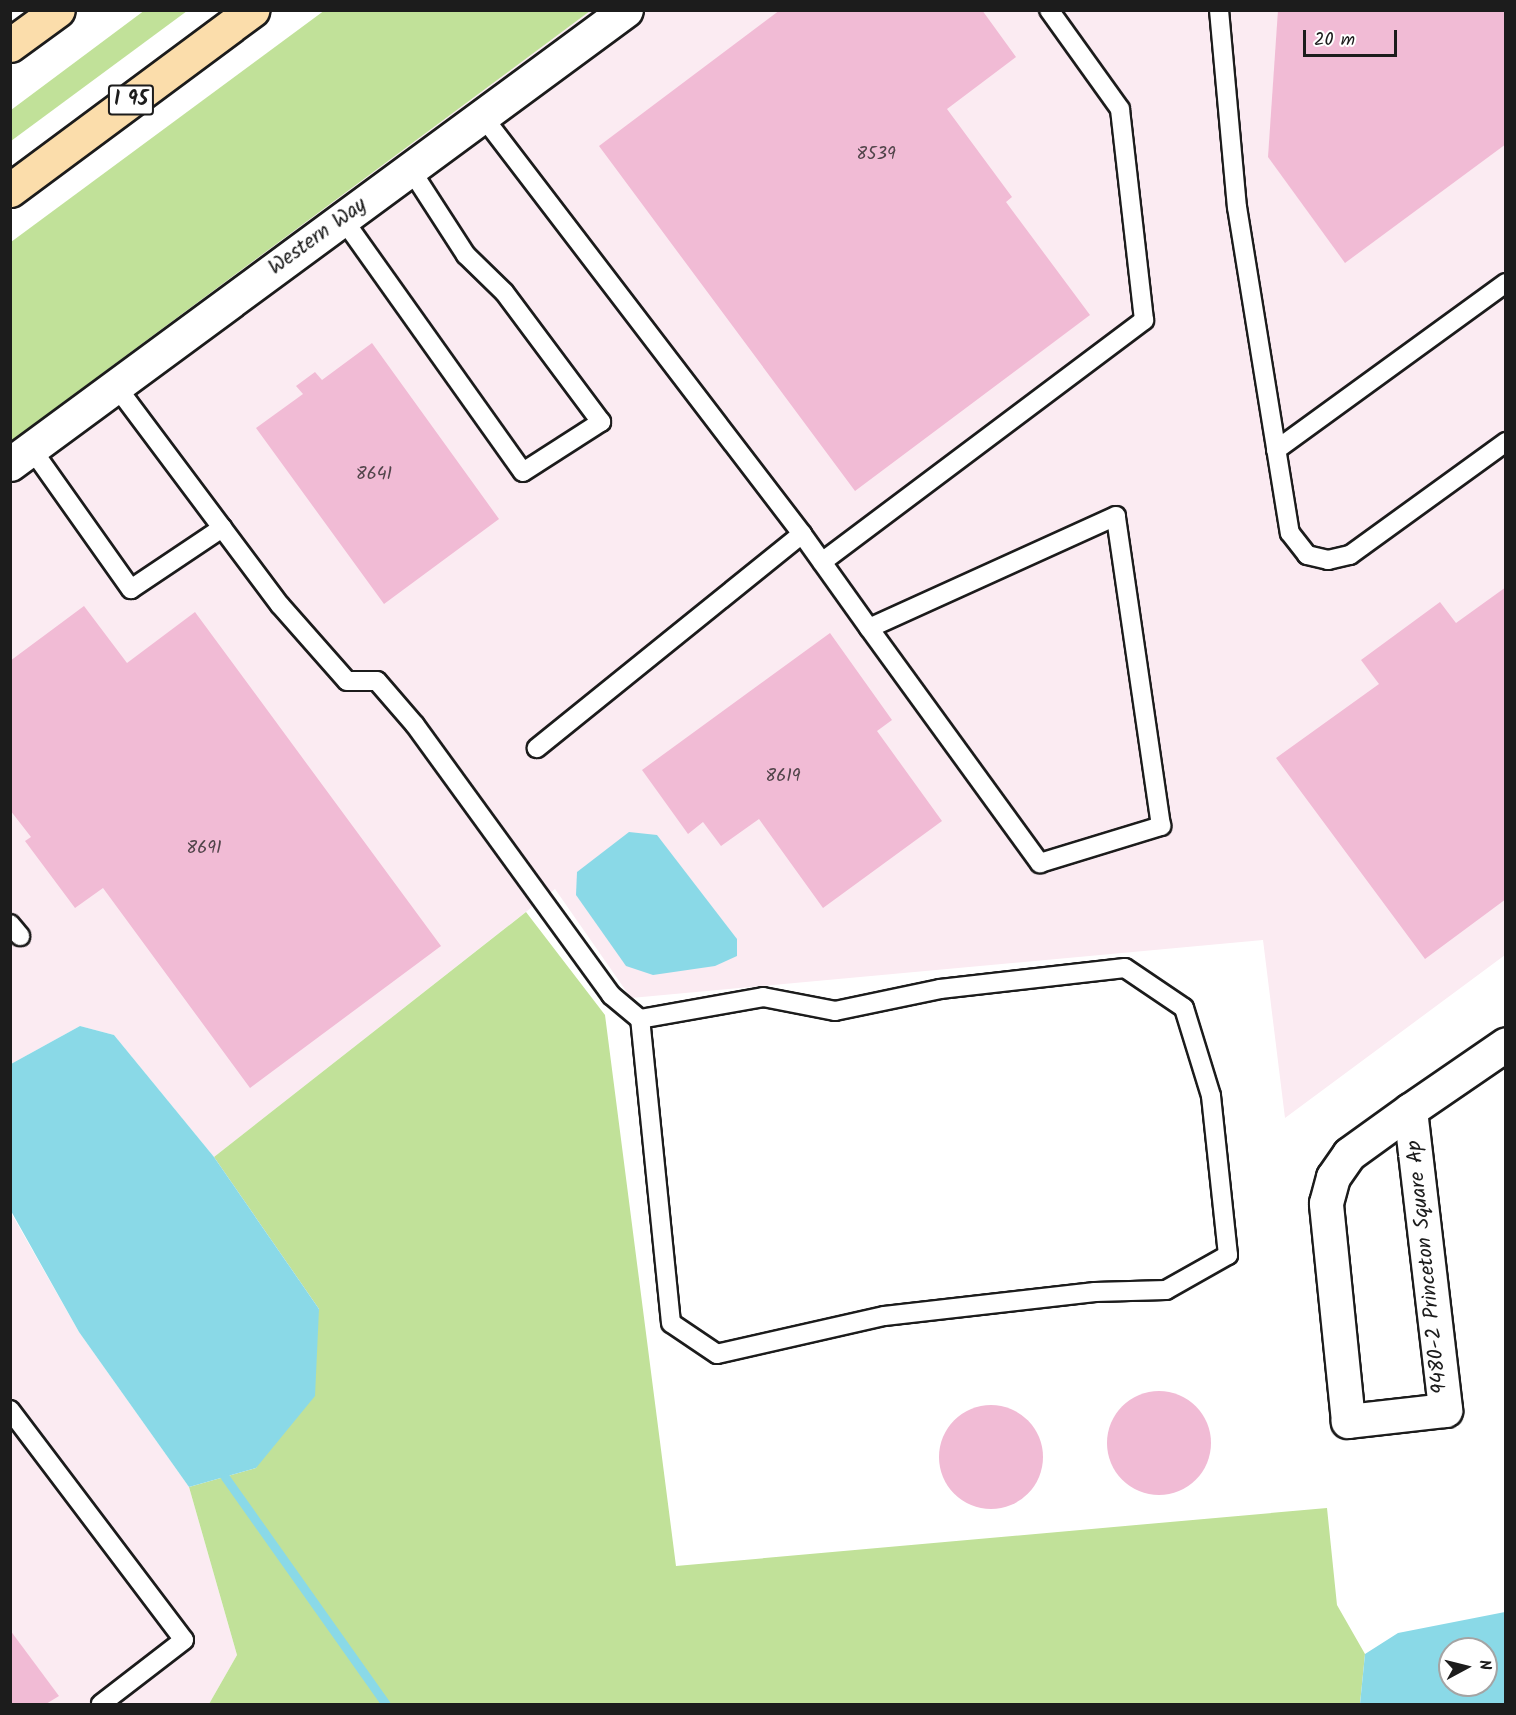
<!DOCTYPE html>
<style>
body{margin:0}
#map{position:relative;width:1516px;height:1715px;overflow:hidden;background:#fff;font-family:Kalam,sans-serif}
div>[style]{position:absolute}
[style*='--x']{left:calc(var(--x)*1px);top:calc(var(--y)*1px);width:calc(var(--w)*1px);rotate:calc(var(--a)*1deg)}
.built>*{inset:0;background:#fbebf2}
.green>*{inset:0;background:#c1e199}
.water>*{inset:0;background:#8ad9e7}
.stream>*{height:9px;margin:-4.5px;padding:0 4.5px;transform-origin:4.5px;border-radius:4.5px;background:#8ad9e7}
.building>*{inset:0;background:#f1bbd5}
.round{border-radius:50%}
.roads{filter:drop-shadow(2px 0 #1c1c1c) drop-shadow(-2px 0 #1c1c1c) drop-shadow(0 2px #1c1c1c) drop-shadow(0 -2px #1c1c1c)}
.lane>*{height:18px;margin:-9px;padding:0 9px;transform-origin:9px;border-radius:9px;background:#fff}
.street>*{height:33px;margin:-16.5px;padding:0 16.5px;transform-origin:16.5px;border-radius:16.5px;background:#fff}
.highway>*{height:33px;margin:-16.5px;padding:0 16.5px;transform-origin:16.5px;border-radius:16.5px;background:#fbddab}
span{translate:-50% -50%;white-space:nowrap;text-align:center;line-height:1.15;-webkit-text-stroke:6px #fff;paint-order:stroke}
.number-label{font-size:18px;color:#51444a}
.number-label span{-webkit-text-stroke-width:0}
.shield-label span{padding:2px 4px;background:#fff;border:2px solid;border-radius:4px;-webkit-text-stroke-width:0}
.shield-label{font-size:20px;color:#1c1c1c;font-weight:700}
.street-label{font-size:21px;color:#1c1c1c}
.frame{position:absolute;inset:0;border:12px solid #1c1c1c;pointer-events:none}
.north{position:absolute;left:1438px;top:1637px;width:60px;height:60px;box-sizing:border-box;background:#fff;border:2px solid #a4a4a4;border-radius:50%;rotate:83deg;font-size:16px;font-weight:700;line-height:24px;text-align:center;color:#1c1c1c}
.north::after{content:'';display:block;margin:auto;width:21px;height:27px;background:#1c1c1c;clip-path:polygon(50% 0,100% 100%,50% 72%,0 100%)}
.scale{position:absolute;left:1303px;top:30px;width:94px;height:27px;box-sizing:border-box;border:3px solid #1c1c1c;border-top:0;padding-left:8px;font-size:18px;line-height:21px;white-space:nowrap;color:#1c1c1c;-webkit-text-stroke:4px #fff;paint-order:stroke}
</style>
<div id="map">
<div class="built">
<div style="clip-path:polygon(590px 11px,1505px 11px,1505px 955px,1285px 1118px,1263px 940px,631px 998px,555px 889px,214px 1157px,114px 1035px,80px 1026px,11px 1064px,11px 441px)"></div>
<div style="clip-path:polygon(10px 1211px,79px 1332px,189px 1487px,237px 1655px,209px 1704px,11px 1704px)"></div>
</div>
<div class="green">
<div style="clip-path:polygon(145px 10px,187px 11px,11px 141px,11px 110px)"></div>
<div style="clip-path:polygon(325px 10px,590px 11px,11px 441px,11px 242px)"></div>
<div style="clip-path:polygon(526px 912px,605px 1015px,676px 1566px,1327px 1508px,1337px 1605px,1365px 1654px,1360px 1704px,209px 1704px,237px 1655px,189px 1487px,256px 1468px,319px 1309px,214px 1157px)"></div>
</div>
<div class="water">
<div style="clip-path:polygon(629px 832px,657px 835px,737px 939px,737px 956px,715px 966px,653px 975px,626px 966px,576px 895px,577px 872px)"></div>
<div style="clip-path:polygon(80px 1026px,114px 1035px,214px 1157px,319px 1309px,315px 1396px,256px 1468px,189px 1487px,79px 1332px,11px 1211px,11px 1064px)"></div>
<div style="clip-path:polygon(evenodd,1505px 1612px,1505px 1704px,1360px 1704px,1365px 1654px,1398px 1633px,1505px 1612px,1450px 1649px,1486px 1649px,1486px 1685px,1450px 1685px,1450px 1649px)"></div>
</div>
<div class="stream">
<div style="--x:225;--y:1477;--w:278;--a:54.7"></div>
</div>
<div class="building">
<div style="clip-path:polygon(780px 10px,982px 10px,1016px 57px,947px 109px,1012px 197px,1006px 202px,1090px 315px,855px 491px,599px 146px)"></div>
<div style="clip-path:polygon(1278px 10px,1506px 10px,1506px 144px,1345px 263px,1268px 157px)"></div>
<div style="clip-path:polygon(372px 343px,499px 519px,384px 604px,256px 428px,303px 394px,296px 386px,315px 372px,322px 380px)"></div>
<div style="clip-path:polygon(1506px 587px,1506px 899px,1425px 959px,1276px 758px,1379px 684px,1361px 660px,1440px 602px,1456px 623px)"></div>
<div style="clip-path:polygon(84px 606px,127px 663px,195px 612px,441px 946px,250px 1088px,103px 888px,75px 908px,25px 841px,31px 837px,10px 810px,10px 661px)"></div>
<div style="clip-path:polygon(830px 633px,892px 720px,877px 731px,942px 821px,823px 908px,759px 819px,721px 846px,703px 822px,688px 834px,642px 770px)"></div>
<div class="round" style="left:1107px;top:1391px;width:104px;height:104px"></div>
<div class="round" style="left:939px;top:1405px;width:104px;height:104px"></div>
<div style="clip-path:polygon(10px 1630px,59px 1696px,46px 1704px,10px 1704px)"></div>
</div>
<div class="roads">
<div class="lane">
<div style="--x:1219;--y:10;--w:198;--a:84.8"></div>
<div style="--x:1237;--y:207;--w:330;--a:80.8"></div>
<div style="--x:1290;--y:533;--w:28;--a:52"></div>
<div style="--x:1307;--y:555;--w:22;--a:13"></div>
<div style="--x:1328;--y:560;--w:23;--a:-13"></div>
<div style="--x:1350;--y:555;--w:193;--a:-35.9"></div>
<div style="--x:484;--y:118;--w:524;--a:52.6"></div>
<div style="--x:802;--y:534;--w:341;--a:141.1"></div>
<div style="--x:343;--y:219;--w:310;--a:54.6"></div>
<div style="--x:523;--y:472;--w:93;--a:-32.7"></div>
<div style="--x:601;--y:422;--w:162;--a:-126.7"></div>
<div style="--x:504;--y:292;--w:53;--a:-135.8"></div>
<div style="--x:466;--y:255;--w:101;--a:-122.9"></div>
<div style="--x:116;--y:386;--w:274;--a:53.2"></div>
<div style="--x:280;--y:605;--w:101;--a:48.6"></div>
<div style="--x:347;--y:681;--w:30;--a:0"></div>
<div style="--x:377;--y:681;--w:58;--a:49.2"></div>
<div style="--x:415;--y:725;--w:334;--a:54"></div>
<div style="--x:611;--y:995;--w:38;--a:40"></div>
<div style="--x:640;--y:1019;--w:125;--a:-10.1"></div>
<div style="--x:763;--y:997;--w:73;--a:11"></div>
<div style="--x:835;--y:1011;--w:107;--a:-11.8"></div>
<div style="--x:940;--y:989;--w:186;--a:-6.5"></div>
<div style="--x:1125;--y:968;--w:71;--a:34.1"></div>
<div style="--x:1184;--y:1008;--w:92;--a:72.9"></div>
<div style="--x:1211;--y:1096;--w:160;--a:83.9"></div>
<div style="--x:1228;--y:1255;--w:71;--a:150.6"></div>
<div style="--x:1166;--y:1290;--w:71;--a:178.4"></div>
<div style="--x:1095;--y:1292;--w:212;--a:173.5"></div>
<div style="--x:884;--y:1316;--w:171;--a:167.2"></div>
<div style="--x:717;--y:1354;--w:55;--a:-146"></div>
<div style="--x:671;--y:1323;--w:306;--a:-95.8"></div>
<div style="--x:31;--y:448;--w:173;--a:54.7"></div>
<div style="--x:131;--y:589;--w:110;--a:-33.8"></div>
<div style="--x:1276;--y:450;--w:284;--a:-36"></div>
<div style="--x:802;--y:534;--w:115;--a:54.5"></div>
<div style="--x:869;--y:628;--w:291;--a:54"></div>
<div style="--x:1040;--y:863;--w:127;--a:-17"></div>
<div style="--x:1161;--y:826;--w:313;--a:-98.3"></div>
<div style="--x:1116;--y:516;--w:271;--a:155.6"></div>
<div style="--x:822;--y:562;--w:403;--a:-36.9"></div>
<div style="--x:1144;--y:320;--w:212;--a:-96.5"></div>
<div style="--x:1120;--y:109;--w:122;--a:-125.6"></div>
<div style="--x:10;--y:924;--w:16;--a:50"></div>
<div style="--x:10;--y:1410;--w:288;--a:52.9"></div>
<div style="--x:184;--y:1640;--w:105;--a:142.4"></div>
</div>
<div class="street">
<div style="--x:10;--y:464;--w:765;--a:-36.39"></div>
<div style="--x:1410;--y:1110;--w:302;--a:83.3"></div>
<div style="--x:1445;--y:1410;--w:98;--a:173.5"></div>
<div style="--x:1348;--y:1421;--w:219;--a:-95.8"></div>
<div style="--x:1326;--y:1203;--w:27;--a:-75"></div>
<div style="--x:1333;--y:1177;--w:28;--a:-55"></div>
<div style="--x:1349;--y:1154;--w:75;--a:-35.8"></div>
<div style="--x:1410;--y:1110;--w:116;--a:-34.5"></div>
</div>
<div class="highway">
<div style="--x:10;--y:45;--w:59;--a:-36.1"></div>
<div style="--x:10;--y:190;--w:302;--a:-36.6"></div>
</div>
</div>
<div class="number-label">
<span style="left:876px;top:155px">8539</span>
<span style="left:374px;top:475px">8641</span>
<span style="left:783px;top:777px">8619</span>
<span style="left:204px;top:849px">8691</span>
</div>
<div class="shield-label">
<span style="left:131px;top:100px">I 95</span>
</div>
<div class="street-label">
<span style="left:318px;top:237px;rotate:-36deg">Western Way</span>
<span style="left:1428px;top:1267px;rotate:-96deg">9480-2 Princeton Square Ap</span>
</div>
<div class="frame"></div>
<div class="north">N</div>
<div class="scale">20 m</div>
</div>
